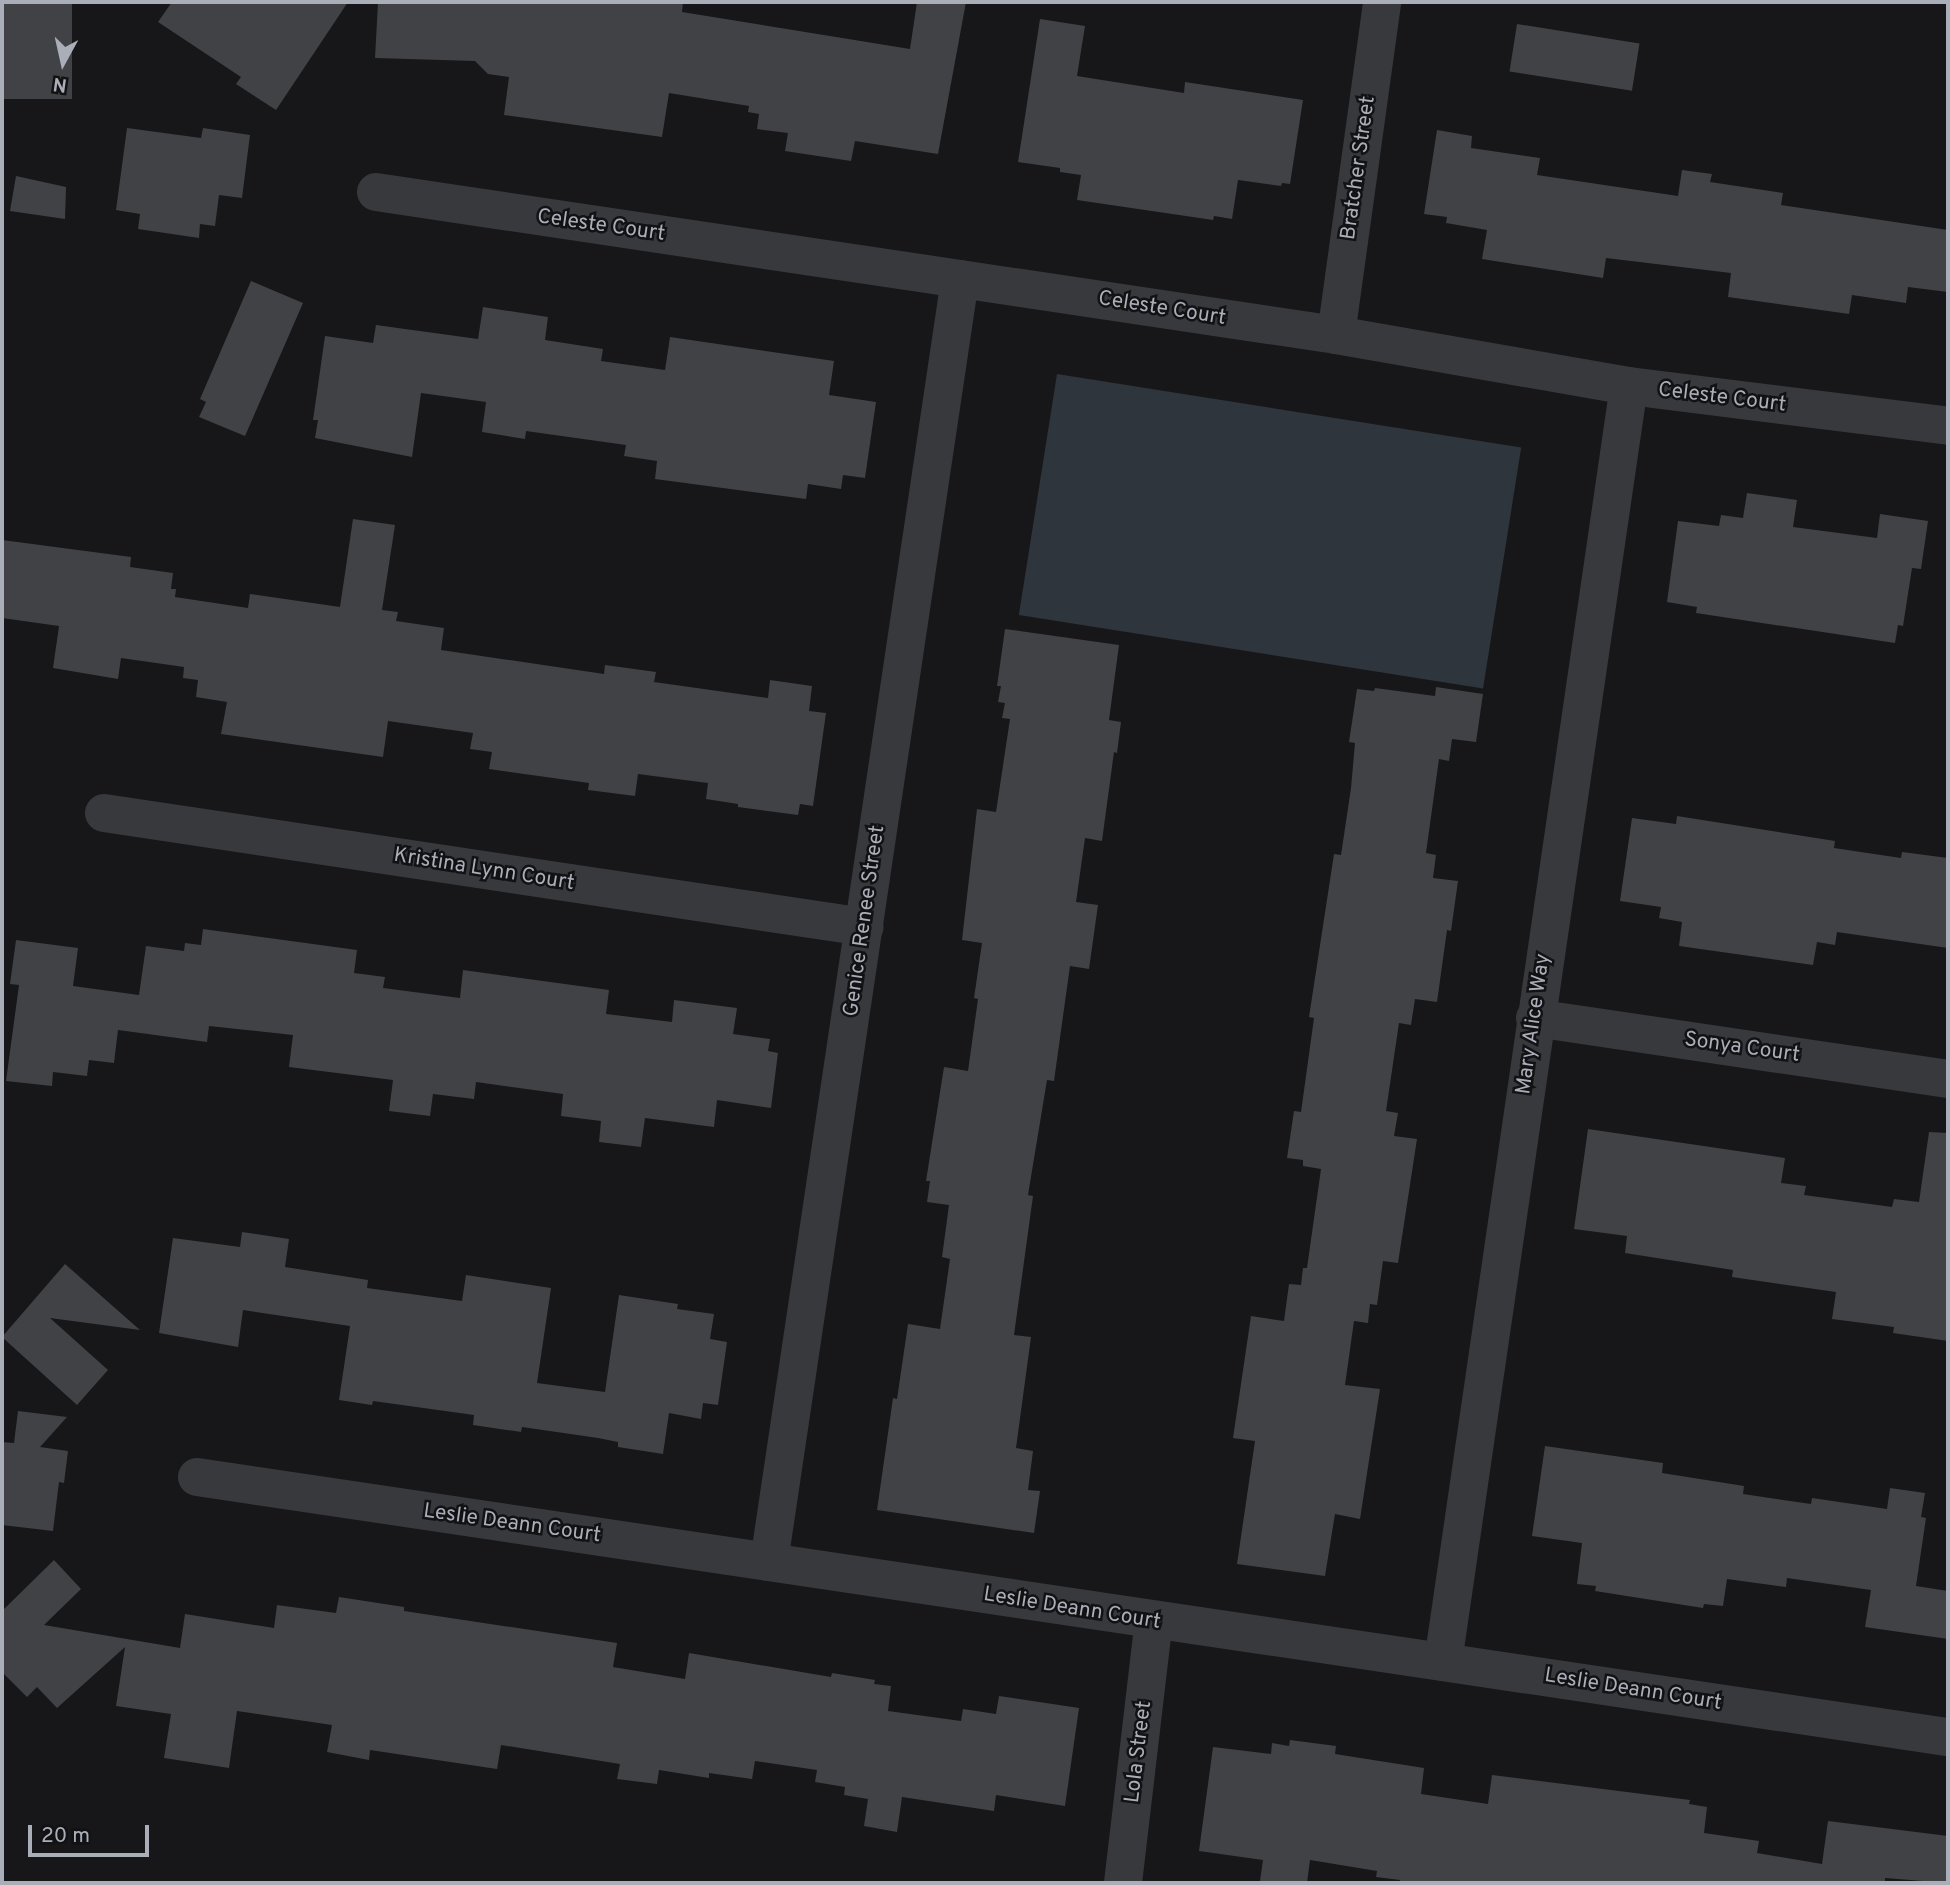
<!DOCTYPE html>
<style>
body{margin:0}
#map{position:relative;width:1950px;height:1885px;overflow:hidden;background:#171719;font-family:Overpass,sans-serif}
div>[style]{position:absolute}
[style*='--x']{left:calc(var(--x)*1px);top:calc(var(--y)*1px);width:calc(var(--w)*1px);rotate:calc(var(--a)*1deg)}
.water>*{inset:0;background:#2e353c;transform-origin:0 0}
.building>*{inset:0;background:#414246;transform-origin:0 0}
.minor>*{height:38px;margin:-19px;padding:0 19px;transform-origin:19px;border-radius:19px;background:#38393d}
span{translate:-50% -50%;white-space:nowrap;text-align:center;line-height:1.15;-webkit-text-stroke:5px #121214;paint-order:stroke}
.street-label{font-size:21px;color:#aaaeb8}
.frame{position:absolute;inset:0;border:4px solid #aaaeb8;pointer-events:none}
.north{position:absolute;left:28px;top:28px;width:70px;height:70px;-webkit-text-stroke:5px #121214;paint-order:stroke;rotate:188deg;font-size:19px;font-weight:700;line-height:28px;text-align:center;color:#aaaeb8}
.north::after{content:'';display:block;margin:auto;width:24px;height:32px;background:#aaaeb8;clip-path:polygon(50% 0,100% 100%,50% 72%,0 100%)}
.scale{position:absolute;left:28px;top:1825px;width:121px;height:32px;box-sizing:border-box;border:4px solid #aaaeb8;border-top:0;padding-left:9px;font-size:21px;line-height:24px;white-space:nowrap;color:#aaaeb8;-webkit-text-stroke:5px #121214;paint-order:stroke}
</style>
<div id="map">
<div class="water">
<div style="left:1057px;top:374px;width:470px;height:244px;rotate:9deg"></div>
</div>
<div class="building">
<div style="left:2px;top:2px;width:70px;height:97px"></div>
<div style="clip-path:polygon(172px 2px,348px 2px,276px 110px,236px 84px,241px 77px,158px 22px)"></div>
<div style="clip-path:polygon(378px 2px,683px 2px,682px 12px,910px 49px,917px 2px,966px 2px,938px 154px,855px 141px,851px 161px,785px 151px,788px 133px,757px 129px,759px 114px,748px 112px,749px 106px,669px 93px,662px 137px,504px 115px,509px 77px,488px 74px,475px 61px,375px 58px)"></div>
<div style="clip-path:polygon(1040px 19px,1085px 26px,1077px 76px,1184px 93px,1185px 82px,1303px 100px,1290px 184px,1282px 183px,1281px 186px,1238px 180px,1232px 219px,1214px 216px,1213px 220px,1077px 200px,1081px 175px,1060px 172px,1060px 168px,1018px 162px)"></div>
<div style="left:1517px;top:24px;width:124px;height:48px;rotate:9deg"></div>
<div style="clip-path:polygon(127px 128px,201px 138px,203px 128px,250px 135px,242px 198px,219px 195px,215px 226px,200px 224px,199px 238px,138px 229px,140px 214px,116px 210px)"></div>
<div style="clip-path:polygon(1437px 130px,1472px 136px,1471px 148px,1540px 158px,1537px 175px,1678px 196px,1682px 170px,1712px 174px,1710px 182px,1783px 193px,1781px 205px,1948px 230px,1948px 292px,1908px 287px,1906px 303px,1852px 295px,1849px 314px,1728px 297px,1731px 273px,1606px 258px,1603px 278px,1482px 259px,1487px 230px,1446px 223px,1447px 217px,1424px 214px)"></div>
<div style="clip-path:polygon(16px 176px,66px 187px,65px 219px,10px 211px)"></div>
<div style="clip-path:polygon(251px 281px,303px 303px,245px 436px,199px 417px,206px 402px,200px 399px)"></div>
<div style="clip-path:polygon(483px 307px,548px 317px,545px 340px,603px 349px,601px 361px,665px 370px,670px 337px,834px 361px,829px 395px,876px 402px,865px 478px,843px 475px,841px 489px,808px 484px,806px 499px,655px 479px,657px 461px,624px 456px,626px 445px,526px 431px,525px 439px,482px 432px,486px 402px,421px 393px,412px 457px,315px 438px,318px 420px,313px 420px,325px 336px,373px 343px,376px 325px,478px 339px)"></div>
<div style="clip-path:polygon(1747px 493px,1797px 500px,1793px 527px,1877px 538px,1880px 514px,1928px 521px,1921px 569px,1912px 568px,1903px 626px,1898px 625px,1895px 643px,1696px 613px,1697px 607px,1667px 602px,1678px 521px,1719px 526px,1721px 515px,1743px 518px)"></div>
<div style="clip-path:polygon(353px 519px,395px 525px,382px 610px,398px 612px,396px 621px,444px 628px,441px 650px,604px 674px,605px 665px,656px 672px,654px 682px,768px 698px,770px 680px,812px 686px,809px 711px,826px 713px,813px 806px,800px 804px,798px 815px,738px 807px,738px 804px,706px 799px,708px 783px,638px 774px,635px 796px,588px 790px,589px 783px,489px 769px,492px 752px,470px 749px,473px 733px,388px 721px,383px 757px,221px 734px,227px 702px,196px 697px,198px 680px,183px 678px,184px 667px,121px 658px,118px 679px,53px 668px,59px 626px,2px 618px,2px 540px,131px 557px,130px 567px,173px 573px,171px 589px,176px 589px,175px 597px,248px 608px,250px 594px,340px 607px)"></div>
<div style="clip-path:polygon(1005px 629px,1119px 645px,1109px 720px,1121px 722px,1117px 753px,1114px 752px,1102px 841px,1085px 838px,1076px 902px,1098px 905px,1089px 969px,1070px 966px,1054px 1081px,1047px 1080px,1028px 1195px,1033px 1196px,1014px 1335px,1031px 1337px,1016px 1448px,1033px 1451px,1028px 1490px,1040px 1491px,1034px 1533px,877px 1510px,893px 1398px,897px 1399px,908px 1324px,940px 1329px,950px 1259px,942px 1257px,949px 1205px,927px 1202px,930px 1181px,926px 1181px,944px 1067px,968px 1071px,978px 999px,974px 998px,982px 943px,962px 940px,977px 809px,996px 812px,1010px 719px,1002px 718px,1005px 703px,998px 702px,1001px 686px,997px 686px)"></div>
<div style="clip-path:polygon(1436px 687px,1483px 694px,1476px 742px,1452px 739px,1449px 761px,1439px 759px,1426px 853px,1436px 855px,1433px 878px,1458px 881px,1451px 931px,1447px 930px,1437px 1002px,1415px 999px,1411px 1025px,1399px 1023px,1386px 1111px,1398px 1113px,1394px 1136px,1417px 1139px,1398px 1263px,1383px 1261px,1377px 1305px,1370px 1304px,1368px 1323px,1354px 1321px,1345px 1385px,1380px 1389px,1360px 1519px,1335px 1514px,1325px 1576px,1237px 1564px,1255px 1441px,1233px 1438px,1251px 1316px,1284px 1321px,1289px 1284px,1301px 1285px,1303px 1268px,1307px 1268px,1321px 1169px,1303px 1166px,1303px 1160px,1287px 1158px,1294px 1111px,1301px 1112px,1314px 1018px,1309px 1017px,1334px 854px,1341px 855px,1351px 788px,1355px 743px,1349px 742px,1357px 689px,1374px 691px,1375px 688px,1435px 696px)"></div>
<div style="clip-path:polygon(1677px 816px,1835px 841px,1834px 848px,1901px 858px,1902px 852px,1948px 858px,1948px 948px,1837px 932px,1835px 945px,1817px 942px,1813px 965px,1679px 946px,1682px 922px,1659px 918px,1661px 907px,1620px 901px,1632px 818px,1676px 824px)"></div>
<div style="clip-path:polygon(203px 929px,357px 950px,354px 973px,385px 977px,383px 988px,460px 998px,463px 970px,609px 990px,606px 1014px,672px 1022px,674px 1000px,737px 1008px,733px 1034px,770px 1039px,768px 1051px,778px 1053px,771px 1108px,717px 1100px,714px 1127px,645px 1118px,641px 1147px,599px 1142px,601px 1121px,561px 1116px,563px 1094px,476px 1082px,474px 1099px,433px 1094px,430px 1116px,389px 1111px,393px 1080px,289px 1067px,293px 1035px,209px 1026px,207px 1042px,118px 1030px,114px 1063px,89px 1060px,87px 1076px,53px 1072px,52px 1086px,6px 1081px,19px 985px,10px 984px,16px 940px,78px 948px,73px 986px,139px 995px,146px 946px,184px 951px,185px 943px,201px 945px)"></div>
<div style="clip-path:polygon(1588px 1129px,1785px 1158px,1781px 1183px,1806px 1186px,1804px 1195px,1892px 1207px,1894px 1199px,1919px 1202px,1929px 1132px,1948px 1133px,1948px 1341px,1893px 1333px,1894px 1327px,1832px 1319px,1836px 1292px,1732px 1277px,1733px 1270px,1625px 1253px,1627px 1236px,1574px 1229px)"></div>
<div style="clip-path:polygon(242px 1232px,289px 1239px,285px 1267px,368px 1280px,367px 1288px,462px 1301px,466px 1275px,551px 1288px,537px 1383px,605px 1392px,619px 1295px,678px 1304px,677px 1309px,714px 1314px,710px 1339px,727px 1342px,718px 1405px,703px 1403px,701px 1419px,669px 1413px,663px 1454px,618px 1447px,618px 1442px,598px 1438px,522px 1427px,521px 1432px,473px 1425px,474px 1415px,373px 1401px,372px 1405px,339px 1400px,350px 1326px,243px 1310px,238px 1347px,159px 1333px,173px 1238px,240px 1247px)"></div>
<div style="clip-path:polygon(65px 1264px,140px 1330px,50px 1318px,108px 1370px,77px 1405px,2px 1337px)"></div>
<div style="clip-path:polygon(18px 1411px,67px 1417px,40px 1447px,68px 1451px,64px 1483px,59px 1482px,53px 1531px,2px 1525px,2px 1442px,14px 1443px)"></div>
<div style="clip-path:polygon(1545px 1446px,1663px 1463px,1662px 1473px,1744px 1486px,1743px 1494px,1811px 1504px,1812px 1498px,1887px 1509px,1890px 1488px,1925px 1493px,1921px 1517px,1926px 1518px,1916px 1586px,1948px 1591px,1948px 1639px,1865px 1627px,1871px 1590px,1787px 1578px,1786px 1587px,1727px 1579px,1723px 1606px,1704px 1604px,1703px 1608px,1595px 1591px,1596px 1586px,1577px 1584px,1582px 1543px,1532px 1536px)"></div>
<div style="clip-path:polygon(54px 1560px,81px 1589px,44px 1625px,180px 1648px,185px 1614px,274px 1628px,277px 1605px,336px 1613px,339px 1597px,404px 1607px,404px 1611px,617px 1643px,613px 1667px,685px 1679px,689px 1653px,831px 1677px,832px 1673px,875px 1680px,874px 1684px,891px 1686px,888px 1711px,961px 1721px,963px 1709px,996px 1714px,999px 1696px,1079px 1708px,1065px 1806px,996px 1795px,994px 1811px,902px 1797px,897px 1832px,864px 1826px,868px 1799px,844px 1795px,845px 1787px,815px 1782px,817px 1770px,755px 1761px,752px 1779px,709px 1773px,709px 1778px,659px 1770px,657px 1784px,617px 1779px,620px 1764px,501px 1745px,497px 1769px,370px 1750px,369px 1760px,327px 1752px,332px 1725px,237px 1711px,229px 1768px,164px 1758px,171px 1714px,116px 1706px,125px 1647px,57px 1708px,37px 1687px,27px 1697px,2px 1672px,2px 1611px)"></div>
<div style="clip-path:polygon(1290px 1740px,1336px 1746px,1335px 1754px,1424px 1768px,1421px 1794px,1488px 1804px,1492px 1775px,1690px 1800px,1689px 1804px,1707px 1807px,1704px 1833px,1759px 1841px,1757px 1853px,1822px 1864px,1828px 1821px,1948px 1836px,1948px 1883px,1885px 1878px,1885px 1883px,1399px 1883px,1400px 1880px,1376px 1877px,1377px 1871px,1310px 1860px,1307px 1883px,1260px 1881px,1263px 1860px,1199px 1851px,1213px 1747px,1271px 1754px,1272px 1743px,1289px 1746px)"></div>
</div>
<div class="minor">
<div style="--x:376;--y:192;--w:971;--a:8.47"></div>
<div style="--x:1336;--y:335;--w:297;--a:9.9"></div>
<div style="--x:1629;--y:386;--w:321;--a:7.1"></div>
<div style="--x:1336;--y:335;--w:336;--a:-82.1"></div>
<div style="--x:104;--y:813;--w:769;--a:8.53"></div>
<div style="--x:1535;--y:1018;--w:417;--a:8.4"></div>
<div style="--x:197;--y:1477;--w:1770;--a:8.45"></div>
<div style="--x:769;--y:1562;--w:1297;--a:-81.53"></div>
<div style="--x:1443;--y:1662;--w:1289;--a:-81.71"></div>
<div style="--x:1123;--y:1883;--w:264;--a:-83.3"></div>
</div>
<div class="street-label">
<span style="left:1359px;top:168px;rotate:-82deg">Bratcher Street</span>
<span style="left:601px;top:226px;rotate:8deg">Celeste Court</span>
<span style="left:1162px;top:309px;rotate:9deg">Celeste Court</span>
<span style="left:1722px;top:398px;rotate:7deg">Celeste Court</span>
<span style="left:484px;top:870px;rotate:9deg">Kristina Lynn Court</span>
<span style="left:865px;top:921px;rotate:-82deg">Genice Renee Street</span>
<span style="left:1534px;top:1024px;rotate:-82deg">Mary Alice Way</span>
<span style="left:1742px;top:1048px;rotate:8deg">Sonya Court</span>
<span style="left:512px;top:1524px;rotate:8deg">Leslie Deann Court</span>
<span style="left:1072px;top:1609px;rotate:9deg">Leslie Deann Court</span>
<span style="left:1633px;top:1690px;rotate:9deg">Leslie Deann Court</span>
<span style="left:1139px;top:1752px;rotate:-83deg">Lola Street</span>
</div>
<div class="frame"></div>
<div class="north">N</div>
<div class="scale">20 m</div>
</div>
